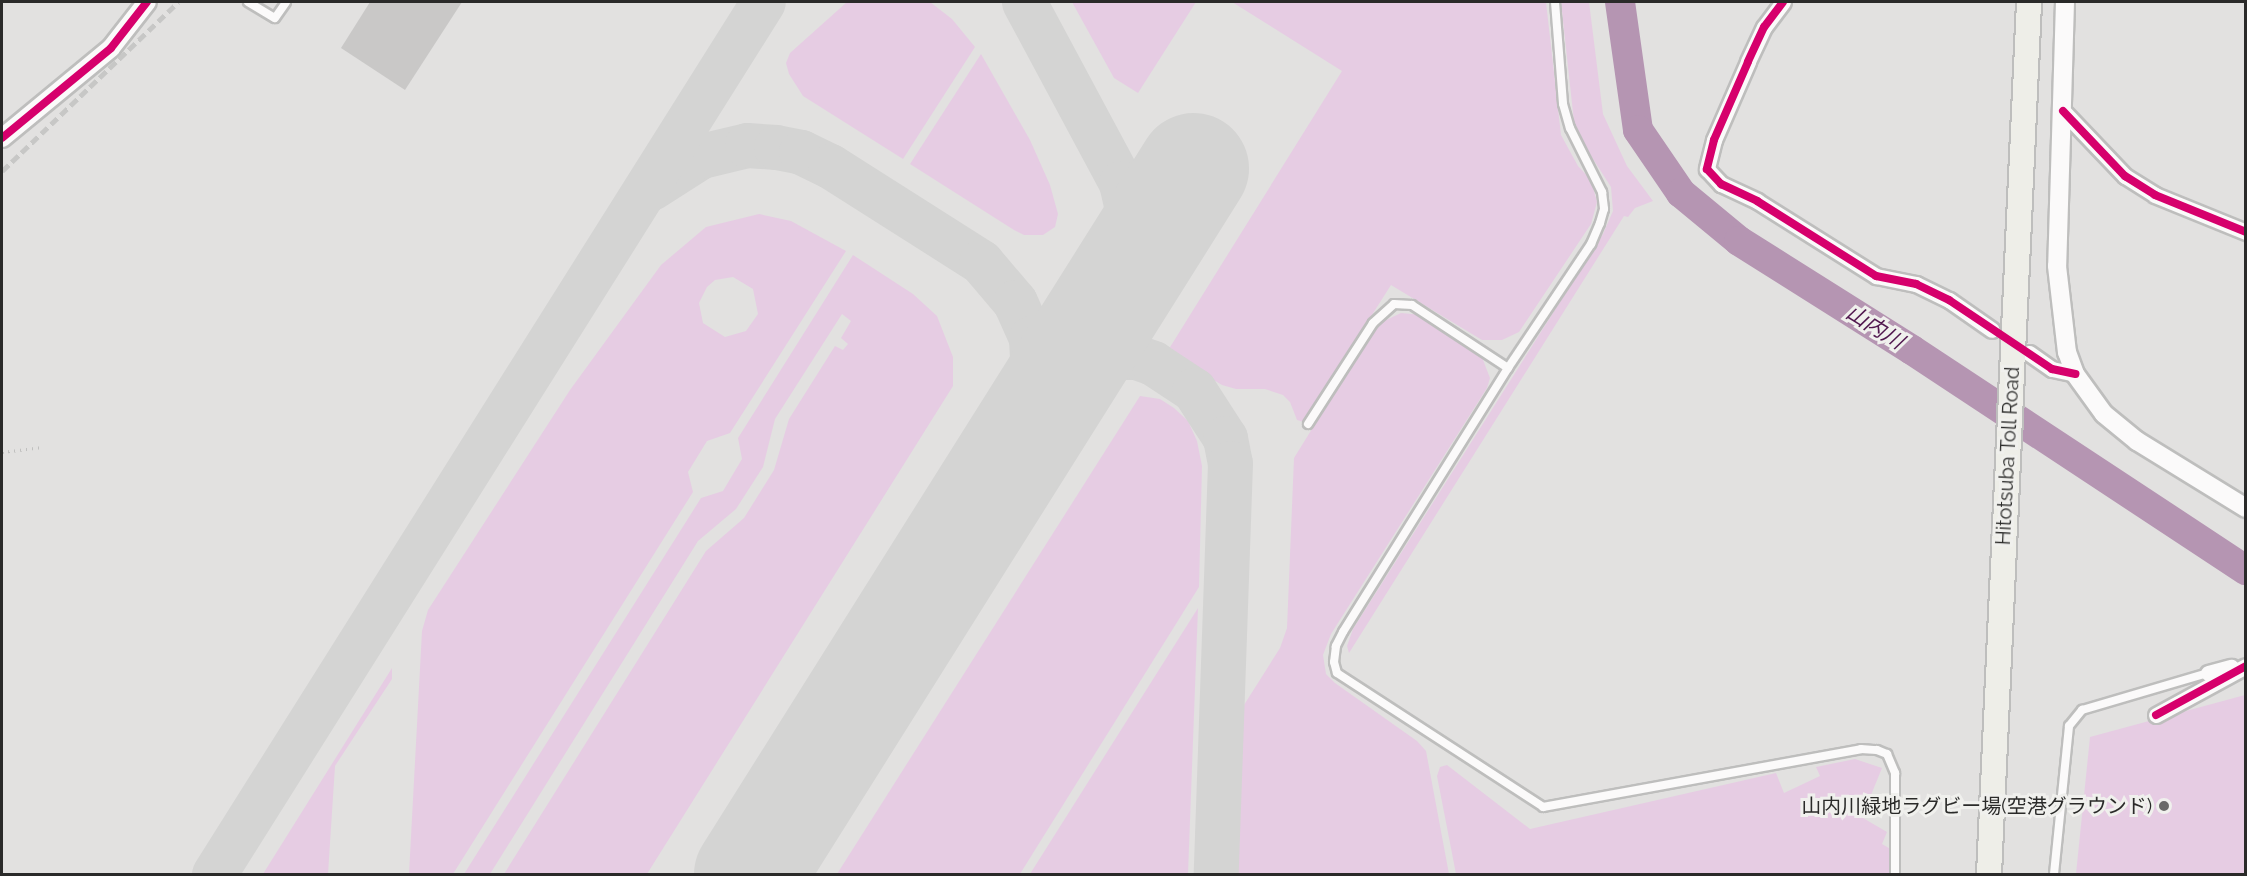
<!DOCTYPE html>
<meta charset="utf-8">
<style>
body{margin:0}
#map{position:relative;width:2247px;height:876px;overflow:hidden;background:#e2e1e0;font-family:Raleway,"Noto Sans JP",sans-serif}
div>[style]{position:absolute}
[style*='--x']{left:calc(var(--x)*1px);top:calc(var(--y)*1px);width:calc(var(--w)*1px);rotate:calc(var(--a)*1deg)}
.green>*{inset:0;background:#e6cce3}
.river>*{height:30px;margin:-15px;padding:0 15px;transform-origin:15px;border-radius:15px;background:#b595b2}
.taxiway>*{height:45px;margin:-22.5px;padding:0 22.5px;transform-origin:22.5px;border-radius:22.5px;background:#d4d4d3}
.runway>*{height:111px;margin:-55.5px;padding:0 55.5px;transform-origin:55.5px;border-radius:55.5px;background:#d4d4d3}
.building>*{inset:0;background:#c9c8c7}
.path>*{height:3px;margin-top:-1.5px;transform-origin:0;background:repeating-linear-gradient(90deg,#c0c0bf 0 1.5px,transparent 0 6px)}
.roads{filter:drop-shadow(2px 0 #bebebd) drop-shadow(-2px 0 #bebebd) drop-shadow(0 2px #bebebd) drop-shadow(0 -2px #bebebd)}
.service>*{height:8px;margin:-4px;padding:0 4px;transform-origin:4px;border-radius:4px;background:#fbfafa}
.minor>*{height:15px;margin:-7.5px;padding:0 7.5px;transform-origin:7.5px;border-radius:7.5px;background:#fbfafa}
.tertiary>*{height:18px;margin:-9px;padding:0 9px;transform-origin:9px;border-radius:9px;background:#fbfafa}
.primary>*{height:24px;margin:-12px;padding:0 12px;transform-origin:12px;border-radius:12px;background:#eeeee8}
.rail>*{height:4.5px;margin-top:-2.25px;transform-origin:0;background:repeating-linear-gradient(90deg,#c7c7c6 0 9px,transparent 0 13.5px)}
.cycleway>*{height:8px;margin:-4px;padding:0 4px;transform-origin:4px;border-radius:4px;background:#d6006c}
.dots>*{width:16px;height:16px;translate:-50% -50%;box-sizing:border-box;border:3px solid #f0f0ed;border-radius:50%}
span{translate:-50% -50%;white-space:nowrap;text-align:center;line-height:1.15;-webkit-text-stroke:6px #f0f0ed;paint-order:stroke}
.street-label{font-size:20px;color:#2a2a29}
.poi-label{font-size:20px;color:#2a2a29}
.right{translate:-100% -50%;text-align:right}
.water-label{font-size:21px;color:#51174f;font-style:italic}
.frame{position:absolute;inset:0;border:3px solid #2a2a29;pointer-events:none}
</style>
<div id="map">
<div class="green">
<div style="clip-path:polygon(847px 2px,930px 2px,952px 19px,975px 47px,903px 159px,803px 96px,789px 74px,786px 63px,790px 53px)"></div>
<div style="clip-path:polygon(1072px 2px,1196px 2px,1138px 93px,1114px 78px)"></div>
<div style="clip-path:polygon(1232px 2px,1546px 2px,1561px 135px,1578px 166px,1591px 180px,1597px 202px,1591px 224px,1519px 332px,1502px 340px,1482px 340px,1391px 285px,1304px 422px,1297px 420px,1290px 402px,1283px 395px,1265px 389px,1236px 389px,1222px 385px,1167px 352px,1342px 71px)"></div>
<div style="clip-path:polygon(1561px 2px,1589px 2px,1603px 114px,1627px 166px,1653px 201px,1635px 208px,1628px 217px,1624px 216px,1349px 653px,1347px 646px,1353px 629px,1603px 234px,1613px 211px,1611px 187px,1575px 131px)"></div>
<div style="clip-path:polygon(981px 54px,1030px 140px,1050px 185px,1058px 214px,1055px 227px,1043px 235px,1024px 235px,1014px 230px,910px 164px)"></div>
<div style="clip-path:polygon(evenodd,759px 214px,791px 221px,846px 251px,730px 433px,707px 441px,688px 472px,693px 492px,453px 874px,409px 874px,422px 631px,428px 610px,570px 390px,661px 265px,706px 227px,759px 214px,733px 277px,753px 289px,758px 314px,746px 331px,725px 337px,703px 323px,699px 303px,707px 287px,715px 280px,733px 277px)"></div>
<div style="clip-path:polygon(853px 255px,913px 294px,937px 316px,953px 357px,953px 386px,647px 874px,504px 874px,706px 551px,744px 518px,774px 470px,789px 419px,835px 346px,843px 350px,848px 344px,841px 338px,851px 321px,842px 314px,775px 419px,763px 467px,736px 509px,698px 541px,490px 874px,464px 874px,701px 498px,723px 491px,742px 459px,738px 438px)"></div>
<div style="clip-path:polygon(1401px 313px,1423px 315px,1480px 352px,1490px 378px,1487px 388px,1331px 634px,1323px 655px,1326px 674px,1335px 683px,1417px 741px,1426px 751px,1449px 874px,1232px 874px,1239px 724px,1244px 705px,1280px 648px,1287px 628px,1294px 458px,1372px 332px,1382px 322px)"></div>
<div style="clip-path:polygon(1140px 396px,1160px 399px,1174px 408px,1188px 421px,1197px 441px,1202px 466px,1199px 587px,1020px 874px,837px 874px)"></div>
<div style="clip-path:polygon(1198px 608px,1188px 874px,1030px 874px)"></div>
<div style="clip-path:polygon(392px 668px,392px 679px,335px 766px,328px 874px,263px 874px)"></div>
<div style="clip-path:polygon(2245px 695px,2245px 874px,2076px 874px,2090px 737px)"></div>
<div style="clip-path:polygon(1855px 759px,1882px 768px,1871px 795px,1872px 803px,1863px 818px,1887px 832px,1882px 844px,1899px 854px,1899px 874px,1456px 874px,1437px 776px,1440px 767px,1447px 765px,1530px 829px,1776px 773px,1784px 793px,1820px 776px,1816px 767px)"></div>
</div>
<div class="river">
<div style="--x:1620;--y:2;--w:129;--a:82"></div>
<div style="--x:1638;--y:130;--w:76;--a:55.7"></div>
<div style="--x:1681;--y:193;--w:75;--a:39.6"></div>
<div style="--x:1739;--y:241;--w:204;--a:32.2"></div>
<div style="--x:1912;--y:350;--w:400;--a:33.4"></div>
</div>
<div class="taxiway">
<div style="--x:1024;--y:2;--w:205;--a:61.8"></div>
<div style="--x:1121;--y:183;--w:36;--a:77"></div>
<div style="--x:1129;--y:218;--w:29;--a:94"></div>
<div style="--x:1127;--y:247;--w:45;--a:105.6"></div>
<div style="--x:651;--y:188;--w:59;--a:-32.6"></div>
<div style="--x:701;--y:156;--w:47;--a:-13.4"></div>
<div style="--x:747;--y:145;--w:29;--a:4"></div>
<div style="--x:776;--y:147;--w:25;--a:11"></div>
<div style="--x:801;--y:152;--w:32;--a:26"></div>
<div style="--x:830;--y:166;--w:179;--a:32.4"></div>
<div style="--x:981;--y:262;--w:52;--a:49.6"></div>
<div style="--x:1015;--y:302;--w:39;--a:66"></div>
<div style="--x:1031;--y:338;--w:60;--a:87.1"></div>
<div style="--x:1034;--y:398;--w:50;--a:107.4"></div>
<div style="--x:1055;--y:387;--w:55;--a:-33.1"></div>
<div style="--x:1101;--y:357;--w:35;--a:0"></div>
<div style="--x:1136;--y:357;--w:18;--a:19"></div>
<div style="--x:1153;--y:363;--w:49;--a:33.4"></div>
<div style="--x:1194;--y:390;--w:57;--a:57.1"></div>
<div style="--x:1225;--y:438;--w:25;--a:79"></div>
<div style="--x:1230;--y:463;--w:411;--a:92"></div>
<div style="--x:214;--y:874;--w:1030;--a:-57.81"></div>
</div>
<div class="runway">
<div style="--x:749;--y:874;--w:834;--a:-57.83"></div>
</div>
<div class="building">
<div style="clip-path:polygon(370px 2px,462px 2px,405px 90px,341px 48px)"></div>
</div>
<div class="path">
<div style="--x:2;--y:452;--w:41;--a:-7"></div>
</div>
<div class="roads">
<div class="service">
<div style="--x:248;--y:2;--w:31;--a:31"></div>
<div style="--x:275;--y:18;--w:19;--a:-55"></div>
<div style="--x:1555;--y:2;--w:102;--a:85.5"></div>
<div style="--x:1563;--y:104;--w:25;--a:74"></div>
<div style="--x:1570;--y:128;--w:72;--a:63.4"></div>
<div style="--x:1602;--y:192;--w:17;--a:83"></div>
<div style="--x:1604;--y:209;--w:15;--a:106"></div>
<div style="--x:1600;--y:223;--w:23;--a:113"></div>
<div style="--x:1591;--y:244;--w:149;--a:123.8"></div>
<div style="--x:1508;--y:368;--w:311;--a:122"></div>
<div style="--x:1343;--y:632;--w:16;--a:117"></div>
<div style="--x:1336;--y:646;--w:16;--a:97"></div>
<div style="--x:1334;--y:662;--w:11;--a:75"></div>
<div style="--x:1337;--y:673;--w:246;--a:33"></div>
<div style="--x:1543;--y:807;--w:323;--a:-10.3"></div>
<div style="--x:1861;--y:749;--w:16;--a:4"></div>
<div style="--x:1877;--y:750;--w:11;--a:22"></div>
<div style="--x:1887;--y:754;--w:21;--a:67"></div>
<div style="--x:1895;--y:773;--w:101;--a:90"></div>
<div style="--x:1308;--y:424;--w:120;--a:-57.2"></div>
<div style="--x:1373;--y:323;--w:28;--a:-42"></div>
<div style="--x:1394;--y:304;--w:18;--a:3"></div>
<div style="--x:1412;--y:305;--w:115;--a:33.3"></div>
<div style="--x:2054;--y:874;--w:149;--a:-84.2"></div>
<div style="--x:2069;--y:726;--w:21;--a:-51"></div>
<div style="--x:2082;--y:710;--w:131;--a:-16.4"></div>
</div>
<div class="minor">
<div style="--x:1783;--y:2;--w:31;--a:127"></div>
<div style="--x:1764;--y:27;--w:38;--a:115"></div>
<div style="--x:1748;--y:62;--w:85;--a:113.6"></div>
<div style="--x:1714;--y:140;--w:30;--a:104"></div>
<div style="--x:1707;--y:169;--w:21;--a:47"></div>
<div style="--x:1721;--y:184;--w:40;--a:25"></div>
<div style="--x:1757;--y:201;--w:141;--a:32.2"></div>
<div style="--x:1876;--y:276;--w:41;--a:11.3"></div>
<div style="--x:1916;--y:284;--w:37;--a:26"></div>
<div style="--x:1949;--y:300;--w:52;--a:34.9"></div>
<div style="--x:2063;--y:111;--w:90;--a:46.4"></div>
<div style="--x:2125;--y:176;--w:36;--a:32"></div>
<div style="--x:2155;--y:195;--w:98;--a:22.1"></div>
<div style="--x:2029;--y:353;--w:28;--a:35"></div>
<div style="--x:2052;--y:369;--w:24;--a:12"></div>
<div style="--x:2208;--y:673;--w:24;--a:-15"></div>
<div style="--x:2156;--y:715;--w:102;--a:-28.6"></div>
</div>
<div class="tertiary">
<div style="--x:2065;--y:2;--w:264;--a:91.7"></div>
<div style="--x:2057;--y:266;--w:87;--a:83.4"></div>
<div style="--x:2067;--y:352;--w:23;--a:70"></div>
<div style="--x:2075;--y:374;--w:49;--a:54.1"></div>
<div style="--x:2104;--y:414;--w:43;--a:39.3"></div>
<div style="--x:2137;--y:441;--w:128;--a:31.6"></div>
<div style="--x:2;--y:138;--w:141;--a:-39.5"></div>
<div style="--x:111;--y:48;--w:58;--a:-52"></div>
</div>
<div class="primary">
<div style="--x:1989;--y:874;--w:873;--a:-87.37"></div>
</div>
</div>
<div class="rail">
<div style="--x:2;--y:171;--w:244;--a:-43.8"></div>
</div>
<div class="cycleway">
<div style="--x:1783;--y:2;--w:31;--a:127"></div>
<div style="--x:1764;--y:27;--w:38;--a:115"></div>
<div style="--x:1748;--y:62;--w:85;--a:113.6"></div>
<div style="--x:1714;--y:140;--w:30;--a:104"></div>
<div style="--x:1707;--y:169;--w:21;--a:47"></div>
<div style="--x:1721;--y:184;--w:40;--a:25"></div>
<div style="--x:1757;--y:201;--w:141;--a:32.2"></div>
<div style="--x:1876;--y:276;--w:41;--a:11.3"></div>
<div style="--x:1916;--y:284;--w:37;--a:26"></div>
<div style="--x:1949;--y:300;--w:124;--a:33.8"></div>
<div style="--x:2052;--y:369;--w:24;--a:12"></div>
<div style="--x:2063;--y:111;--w:90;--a:46.4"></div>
<div style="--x:2125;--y:176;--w:36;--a:32"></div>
<div style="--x:2155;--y:195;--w:98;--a:22.1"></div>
<div style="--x:2;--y:138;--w:141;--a:-39.5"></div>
<div style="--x:111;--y:48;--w:58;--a:-52"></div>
<div style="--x:2156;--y:715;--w:102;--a:-28.6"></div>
</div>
<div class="dots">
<div style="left:2164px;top:806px;background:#6a6a69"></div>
</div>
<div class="street-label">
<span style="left:2008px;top:456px;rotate:-87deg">Hitotsuba Toll Road</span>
</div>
<div class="poi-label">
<span class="right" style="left:2152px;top:806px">山内川緑地ラグビー場(空港グラウンド)</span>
</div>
<div class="water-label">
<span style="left:1875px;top:327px;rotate:32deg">山内川</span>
</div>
<div class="frame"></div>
</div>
